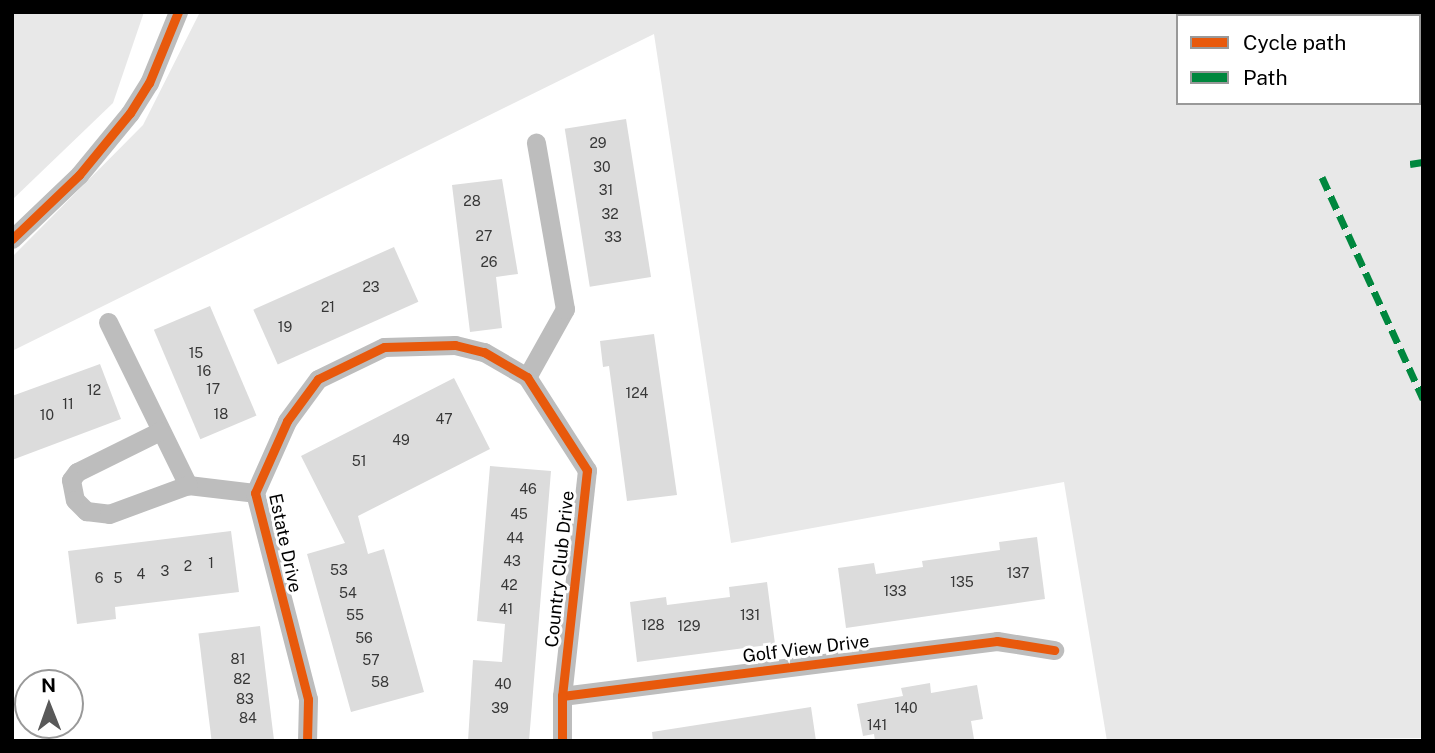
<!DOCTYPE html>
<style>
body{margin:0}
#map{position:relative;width:1435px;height:753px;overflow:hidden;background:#fff;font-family:"Public Sans",sans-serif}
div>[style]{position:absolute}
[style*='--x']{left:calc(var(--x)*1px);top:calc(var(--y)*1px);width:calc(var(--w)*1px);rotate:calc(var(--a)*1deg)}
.green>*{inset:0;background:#e8e8e8}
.building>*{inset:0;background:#dcdcdc;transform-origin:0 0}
.street>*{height:19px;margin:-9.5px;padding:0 9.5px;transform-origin:9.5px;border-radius:9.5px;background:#bdbdbd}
.quiet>*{height:7px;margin-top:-3.5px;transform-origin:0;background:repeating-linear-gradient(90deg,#00873e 0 14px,transparent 0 21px)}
.cycleway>*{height:9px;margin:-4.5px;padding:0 4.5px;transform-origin:4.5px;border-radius:4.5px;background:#e8590c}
span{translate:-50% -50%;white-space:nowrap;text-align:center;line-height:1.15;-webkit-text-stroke:6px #fff;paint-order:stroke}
.number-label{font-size:14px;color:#373737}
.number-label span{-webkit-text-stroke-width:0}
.street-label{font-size:18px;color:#000}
.frame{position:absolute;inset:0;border:14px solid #000;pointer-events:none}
.legend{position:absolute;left:1176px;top:14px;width:245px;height:91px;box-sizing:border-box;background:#fff;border:2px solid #999;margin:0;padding:9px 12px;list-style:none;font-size:21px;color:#000}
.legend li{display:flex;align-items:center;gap:14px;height:35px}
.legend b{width:35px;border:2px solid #999}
.north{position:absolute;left:14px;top:669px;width:70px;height:70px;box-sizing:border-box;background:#fff;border:2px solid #999;border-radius:50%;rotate:359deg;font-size:19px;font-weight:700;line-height:28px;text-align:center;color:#000}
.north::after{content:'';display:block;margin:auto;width:24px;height:32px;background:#595959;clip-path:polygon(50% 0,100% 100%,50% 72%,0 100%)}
</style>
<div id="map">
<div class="green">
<div style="clip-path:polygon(12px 12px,144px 12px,113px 103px,12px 200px)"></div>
<div style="clip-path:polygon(evenodd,200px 12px,1423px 12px,1423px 738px,1107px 741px,1064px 482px,731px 543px,654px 34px,12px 351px,12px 257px,143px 125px,200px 12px,1178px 16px,1419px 16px,1419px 103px,1178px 103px,1178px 16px)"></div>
</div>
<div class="building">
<div style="left:626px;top:119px;width:160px;height:62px;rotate:81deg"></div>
<div style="clip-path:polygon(502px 179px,518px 274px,496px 277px,502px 328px,470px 332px,452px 185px)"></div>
<div style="left:394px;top:247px;width:60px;height:154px;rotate:66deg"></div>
<div style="left:210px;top:306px;width:119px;height:61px;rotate:67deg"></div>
<div style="clip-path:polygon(654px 334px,677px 495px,627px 501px,609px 366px,603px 367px,600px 341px)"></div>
<div style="clip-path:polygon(100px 364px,121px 419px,12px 460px,12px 396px)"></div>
<div style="clip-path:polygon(454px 378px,490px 449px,358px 516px,368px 554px,384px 549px,424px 692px,351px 712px,307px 554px,345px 543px,301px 456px)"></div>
<div style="clip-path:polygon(490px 466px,551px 471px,529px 741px,468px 741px,473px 660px,502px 662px,505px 624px,477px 621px)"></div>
<div style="clip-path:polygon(231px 531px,239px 592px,115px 607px,116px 619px,77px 624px,68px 551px)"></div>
<div style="clip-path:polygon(1037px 537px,1045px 599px,846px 628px,838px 568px,874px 563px,876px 574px,923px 567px,922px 561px,1000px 550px,999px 542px)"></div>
<div style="clip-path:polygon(767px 582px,775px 644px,637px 662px,630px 602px,666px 597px,667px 605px,730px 597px,729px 587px)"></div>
<div style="left:260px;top:626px;width:116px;height:62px;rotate:83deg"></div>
<div style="clip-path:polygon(930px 683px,931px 693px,977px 685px,983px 719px,971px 721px,974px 739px,875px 741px,874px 734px,863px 736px,857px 704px,903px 696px,901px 688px)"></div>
<div style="clip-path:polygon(811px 707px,816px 741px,653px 741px,652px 732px)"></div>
</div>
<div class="street">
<div style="--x:12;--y:239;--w:93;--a:-43.7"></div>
<div style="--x:79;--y:175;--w:80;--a:-50.6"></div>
<div style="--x:130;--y:113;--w:36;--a:-58"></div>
<div style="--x:149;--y:83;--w:77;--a:-67.8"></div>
<div style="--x:108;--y:322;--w:182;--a:63.9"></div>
<div style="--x:188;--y:485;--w:67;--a:6.8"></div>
<div style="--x:527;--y:377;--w:78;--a:-60.8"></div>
<div style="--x:565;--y:309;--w:169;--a:-99.9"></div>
<div style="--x:160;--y:431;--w:93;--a:153.7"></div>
<div style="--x:77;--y:472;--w:10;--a:127"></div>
<div style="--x:71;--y:480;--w:20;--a:79"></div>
<div style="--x:75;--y:500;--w:16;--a:45"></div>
<div style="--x:86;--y:511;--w:23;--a:7"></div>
<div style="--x:109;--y:514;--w:84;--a:-20.2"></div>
<div style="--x:562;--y:696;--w:438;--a:-7.2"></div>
<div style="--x:997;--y:641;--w:58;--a:9"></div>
<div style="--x:307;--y:741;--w:42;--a:-88.6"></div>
<div style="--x:308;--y:699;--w:213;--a:-104.4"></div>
<div style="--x:255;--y:493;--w:79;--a:-66"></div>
<div style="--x:287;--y:421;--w:52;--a:-53.6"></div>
<div style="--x:318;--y:379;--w:73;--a:-25.9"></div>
<div style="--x:384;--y:347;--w:71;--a:-1.6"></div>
<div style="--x:455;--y:345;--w:30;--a:14"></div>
<div style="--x:484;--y:352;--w:50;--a:30.2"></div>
<div style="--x:527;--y:377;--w:111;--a:57.2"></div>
<div style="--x:587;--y:470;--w:227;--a:96.3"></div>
<div style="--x:562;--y:696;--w:45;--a:90"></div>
</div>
<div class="quiet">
<div style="--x:1410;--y:164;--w:13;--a:-9"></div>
<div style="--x:1322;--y:177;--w:244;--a:65.5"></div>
</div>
<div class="cycleway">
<div style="--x:12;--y:239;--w:93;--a:-43.7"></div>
<div style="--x:79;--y:175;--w:80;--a:-50.6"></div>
<div style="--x:130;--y:113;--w:36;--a:-58"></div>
<div style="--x:149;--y:83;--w:77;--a:-67.8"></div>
<div style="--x:562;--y:696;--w:438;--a:-7.2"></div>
<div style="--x:997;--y:641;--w:58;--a:9"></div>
<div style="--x:307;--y:741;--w:42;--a:-88.6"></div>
<div style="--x:308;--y:699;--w:213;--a:-104.4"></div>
<div style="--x:255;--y:493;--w:79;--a:-66"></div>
<div style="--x:287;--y:421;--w:52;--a:-53.6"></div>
<div style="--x:318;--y:379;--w:73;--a:-25.9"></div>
<div style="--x:384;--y:347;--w:71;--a:-1.6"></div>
<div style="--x:455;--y:345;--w:30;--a:14"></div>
<div style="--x:484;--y:352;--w:50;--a:30.2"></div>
<div style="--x:527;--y:377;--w:111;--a:57.2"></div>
<div style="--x:587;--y:470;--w:227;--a:96.3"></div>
<div style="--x:562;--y:696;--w:45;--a:90"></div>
</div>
<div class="number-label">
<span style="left:598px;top:143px">29</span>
<span style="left:602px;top:167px">30</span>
<span style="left:606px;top:190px">31</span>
<span style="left:472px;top:201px">28</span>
<span style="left:610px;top:214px">32</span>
<span style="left:484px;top:236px">27</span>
<span style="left:613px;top:237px">33</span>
<span style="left:489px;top:262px">26</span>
<span style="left:371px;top:287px">23</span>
<span style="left:328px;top:307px">21</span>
<span style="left:285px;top:327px">19</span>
<span style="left:196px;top:353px">15</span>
<span style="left:204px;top:371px">16</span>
<span style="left:213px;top:389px">17</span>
<span style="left:94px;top:390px">12</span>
<span style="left:637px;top:393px">124</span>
<span style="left:68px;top:404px">11</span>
<span style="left:221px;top:414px">18</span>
<span style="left:47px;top:415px">10</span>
<span style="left:444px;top:419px">47</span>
<span style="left:401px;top:440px">49</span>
<span style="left:359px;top:461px">51</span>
<span style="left:528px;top:489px">46</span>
<span style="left:519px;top:514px">45</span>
<span style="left:515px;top:538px">44</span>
<span style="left:512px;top:561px">43</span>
<span style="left:211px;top:563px">1</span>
<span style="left:188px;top:566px">2</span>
<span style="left:339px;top:570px">53</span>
<span style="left:165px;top:571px">3</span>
<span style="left:1018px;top:573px">137</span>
<span style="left:141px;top:574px">4</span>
<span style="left:99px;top:578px">6</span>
<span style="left:118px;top:578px">5</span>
<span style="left:962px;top:582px">135</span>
<span style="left:509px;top:585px">42</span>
<span style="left:895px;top:591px">133</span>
<span style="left:348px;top:593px">54</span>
<span style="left:506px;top:609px">41</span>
<span style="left:355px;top:615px">55</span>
<span style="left:750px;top:615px">131</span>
<span style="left:653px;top:625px">128</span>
<span style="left:689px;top:626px">129</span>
<span style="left:364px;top:638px">56</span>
<span style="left:238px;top:659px">81</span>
<span style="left:371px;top:660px">57</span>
<span style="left:242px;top:679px">82</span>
<span style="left:380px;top:682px">58</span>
<span style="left:503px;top:684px">40</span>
<span style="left:245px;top:699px">83</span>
<span style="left:500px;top:708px">39</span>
<span style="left:906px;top:708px">140</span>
<span style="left:248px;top:718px">84</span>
<span style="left:877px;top:725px">141</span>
</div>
<div class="street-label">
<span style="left:285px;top:543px;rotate:78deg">Estate Drive</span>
<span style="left:560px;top:569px;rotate:-84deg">Country Club Drive</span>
<span style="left:806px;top:649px;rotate:-7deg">Golf View Drive</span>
</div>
<div class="frame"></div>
<ul class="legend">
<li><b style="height:9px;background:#e8590c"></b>Cycle path</li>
<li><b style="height:9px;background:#00873e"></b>Path</li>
</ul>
<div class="north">N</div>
</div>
